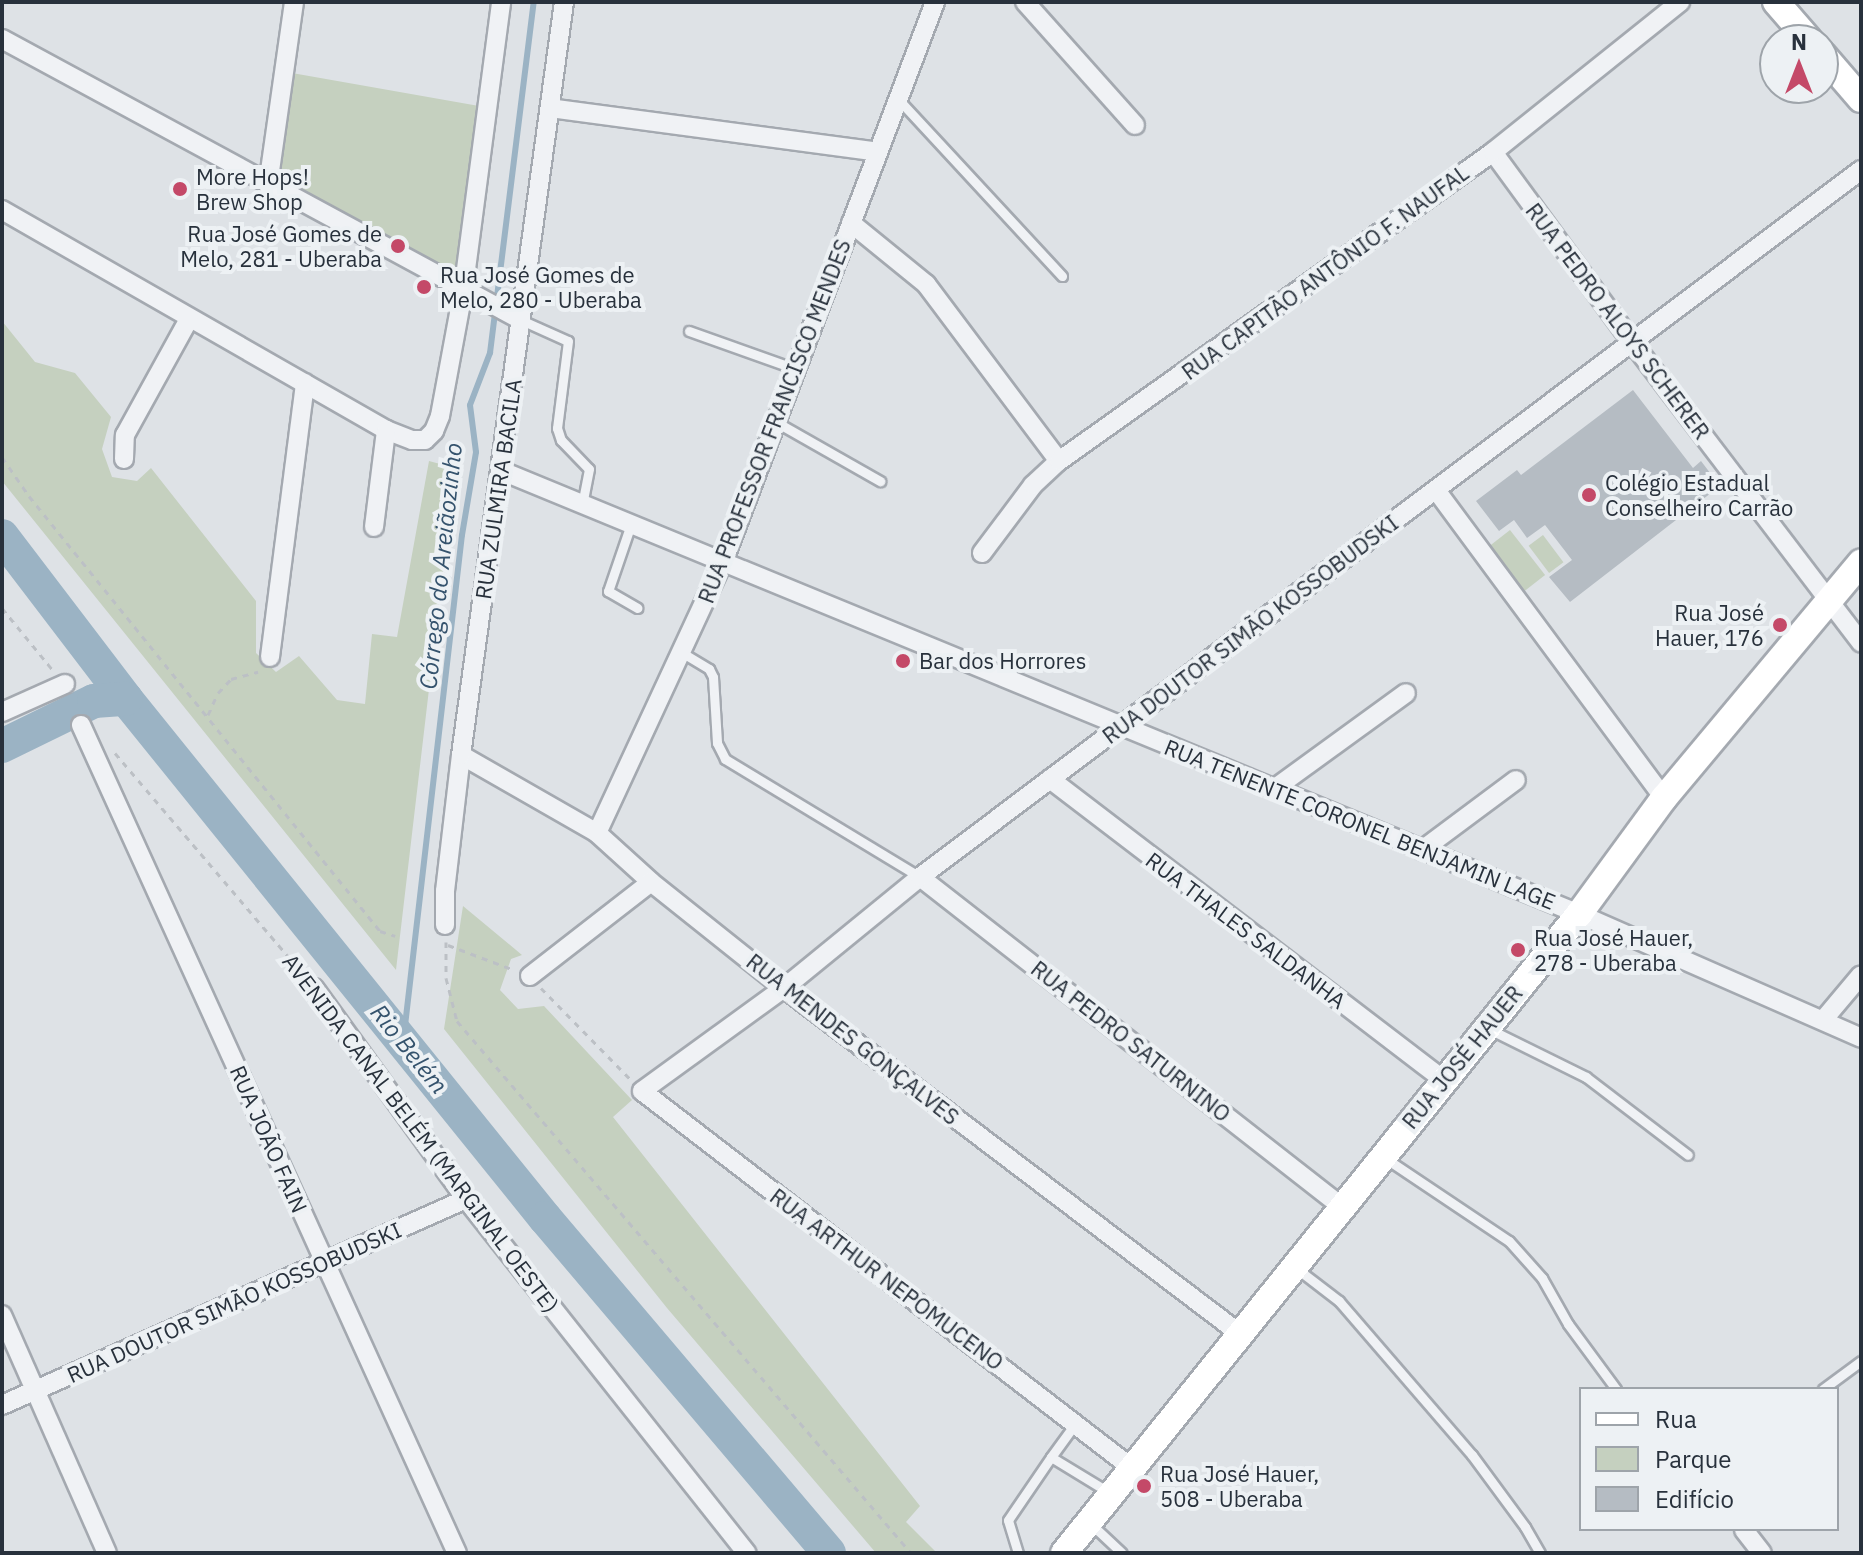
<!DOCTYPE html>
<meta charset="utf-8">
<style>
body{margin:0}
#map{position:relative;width:1863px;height:1555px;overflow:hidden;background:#dee2e6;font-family:"IBM Plex Sans",sans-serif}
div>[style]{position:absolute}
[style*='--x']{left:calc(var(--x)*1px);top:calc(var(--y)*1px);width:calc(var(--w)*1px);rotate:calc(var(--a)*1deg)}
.green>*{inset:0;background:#c5d0bf;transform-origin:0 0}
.stream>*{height:6px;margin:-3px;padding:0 3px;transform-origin:3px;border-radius:3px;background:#9bb3c4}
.river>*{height:34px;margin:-17px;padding:0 17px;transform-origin:17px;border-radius:17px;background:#9bb3c4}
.building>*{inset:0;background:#b5bcc3}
.path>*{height:3px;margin-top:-1.5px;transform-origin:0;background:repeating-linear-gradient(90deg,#bcc0c5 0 6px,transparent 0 12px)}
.roads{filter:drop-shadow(2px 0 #a4a9b0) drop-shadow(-2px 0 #a4a9b0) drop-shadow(0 2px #a4a9b0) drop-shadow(0 -2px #a4a9b0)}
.service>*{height:9px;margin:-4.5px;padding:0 4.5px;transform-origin:4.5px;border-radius:4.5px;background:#f0f2f5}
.minor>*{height:18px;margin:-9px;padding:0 9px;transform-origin:9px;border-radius:9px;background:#f0f2f5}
.secondary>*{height:26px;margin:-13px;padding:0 13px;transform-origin:13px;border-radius:13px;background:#fff}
.dots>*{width:22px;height:22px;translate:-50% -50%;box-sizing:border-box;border:4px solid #edf1f4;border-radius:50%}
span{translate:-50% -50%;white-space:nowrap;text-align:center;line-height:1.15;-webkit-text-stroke:8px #edf1f4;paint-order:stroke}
.poi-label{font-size:22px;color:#28313c}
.left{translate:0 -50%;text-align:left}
.right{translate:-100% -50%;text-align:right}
.street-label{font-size:22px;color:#28313c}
.water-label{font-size:24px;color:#35536d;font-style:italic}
.frame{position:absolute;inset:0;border:4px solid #28313c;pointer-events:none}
.legend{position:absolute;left:1579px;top:1387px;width:260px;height:144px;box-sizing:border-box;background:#edf1f4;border:2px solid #9ea4aa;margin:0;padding:10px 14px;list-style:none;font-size:24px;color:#28313c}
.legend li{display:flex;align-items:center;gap:16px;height:40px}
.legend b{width:40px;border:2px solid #9ea4aa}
.north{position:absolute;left:1759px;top:24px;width:80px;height:80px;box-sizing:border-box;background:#edf1f4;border:2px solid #9ea4aa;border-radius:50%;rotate:0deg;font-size:22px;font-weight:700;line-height:32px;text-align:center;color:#28313c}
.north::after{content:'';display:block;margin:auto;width:28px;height:36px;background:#c44968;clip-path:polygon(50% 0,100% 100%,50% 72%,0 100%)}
</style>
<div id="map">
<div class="green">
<div style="clip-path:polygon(292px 73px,479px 106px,456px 282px,276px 183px)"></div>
<div style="clip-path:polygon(2px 321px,35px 362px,75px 373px,111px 417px,102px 449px,112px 477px,137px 481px,151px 468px,256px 601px,256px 653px,276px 672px,299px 656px,337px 700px,365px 704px,372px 634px,397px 637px,429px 461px,455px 468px,396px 970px,2px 481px)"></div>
<div style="left:1510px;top:530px;width:57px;height:26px;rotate:52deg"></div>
<div style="left:1543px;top:535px;width:34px;height:18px;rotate:53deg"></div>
<div style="clip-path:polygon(463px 906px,522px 955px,511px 959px,500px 990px,518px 1009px,544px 1006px,632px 1100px,613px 1117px,920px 1506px,906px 1522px,937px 1553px,876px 1553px,667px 1308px,444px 1029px)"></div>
</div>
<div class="stream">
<div style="--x:403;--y:1043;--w:511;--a:-83.38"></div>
<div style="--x:462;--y:535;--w:84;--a:-80.4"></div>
<div style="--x:476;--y:452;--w:47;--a:-97.3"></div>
<div style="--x:470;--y:405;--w:56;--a:-69"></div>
<div style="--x:490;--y:353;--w:354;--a:-82.9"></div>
</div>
<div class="river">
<div style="--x:2;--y:536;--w:205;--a:52.7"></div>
<div style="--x:126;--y:699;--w:667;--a:51.09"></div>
<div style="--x:545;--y:1218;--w:439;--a:49.7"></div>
<div style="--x:2;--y:746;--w:102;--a:-26.1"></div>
<div style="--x:94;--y:701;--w:32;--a:-4"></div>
</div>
<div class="building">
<div style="clip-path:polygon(1633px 390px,1693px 468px,1701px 461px,1720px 486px,1570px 602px,1549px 577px,1572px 560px,1545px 525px,1527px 538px,1514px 520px,1499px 531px,1476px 501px,1517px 470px,1521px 475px)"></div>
</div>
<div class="path">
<div style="--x:2;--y:457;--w:47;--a:55.3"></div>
<div style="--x:29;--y:496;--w:559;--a:51.1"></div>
<div style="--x:380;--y:931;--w:16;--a:18"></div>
<div style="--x:2;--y:608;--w:79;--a:50.7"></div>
<div style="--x:208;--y:715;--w:24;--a:-66"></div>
<div style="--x:218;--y:693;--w:19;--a:-47"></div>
<div style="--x:231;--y:679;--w:28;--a:-15"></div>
<div style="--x:115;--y:753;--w:289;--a:49.6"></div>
<div style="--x:446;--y:942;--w:36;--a:90"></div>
<div style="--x:446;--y:978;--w:44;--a:75.7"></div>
<div style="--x:457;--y:1021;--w:699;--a:49.52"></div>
<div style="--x:448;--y:945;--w:68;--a:20.6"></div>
<div style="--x:541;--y:988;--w:129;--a:45.6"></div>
</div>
<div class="roads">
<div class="service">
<div style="--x:899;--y:100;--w:240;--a:47.2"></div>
<div style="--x:521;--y:320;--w:51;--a:24.1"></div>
<div style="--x:568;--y:341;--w:88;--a:97.2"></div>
<div style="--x:557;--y:428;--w:13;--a:72"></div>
<div style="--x:561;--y:440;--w:40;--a:46"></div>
<div style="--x:589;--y:469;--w:36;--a:101"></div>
<div style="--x:689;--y:331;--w:114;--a:19.6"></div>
<div style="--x:776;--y:422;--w:120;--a:29.6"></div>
<div style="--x:631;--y:524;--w:71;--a:108.9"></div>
<div style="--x:608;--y:591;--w:34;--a:30"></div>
<div style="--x:681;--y:652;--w:33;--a:31"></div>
<div style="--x:709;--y:669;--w:9;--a:63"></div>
<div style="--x:713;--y:677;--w:66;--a:86.5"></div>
<div style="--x:717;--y:743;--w:18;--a:63"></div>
<div style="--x:725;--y:759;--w:228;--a:31.2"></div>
<div style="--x:1489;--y:1029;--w:108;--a:26.3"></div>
<div style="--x:1586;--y:1077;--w:128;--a:37.4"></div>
<div style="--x:1385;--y:1158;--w:149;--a:33.8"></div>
<div style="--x:1509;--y:1241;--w:50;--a:48.3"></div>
<div style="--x:1542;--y:1278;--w:53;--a:60.5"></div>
<div style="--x:1568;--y:1324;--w:81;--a:53.6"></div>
<div style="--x:1296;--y:1268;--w:54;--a:37.5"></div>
<div style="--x:1339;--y:1301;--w:203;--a:49.2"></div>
<div style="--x:1472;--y:1455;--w:89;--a:53.6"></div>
<div style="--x:1525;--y:1527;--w:30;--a:60"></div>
<div style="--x:1823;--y:1389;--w:47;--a:-36.4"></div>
<div style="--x:1051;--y:1457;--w:41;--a:-54"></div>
<div style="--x:1091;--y:1524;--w:42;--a:43.1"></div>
<div style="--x:1018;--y:1553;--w:34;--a:-107"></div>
<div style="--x:1008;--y:1520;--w:76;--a:-55.7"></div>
<div style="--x:1051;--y:1457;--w:69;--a:31.4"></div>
</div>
<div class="minor">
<div style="--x:1025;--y:2;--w:165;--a:48.2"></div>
<div style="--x:2;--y:39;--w:590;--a:28.43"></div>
<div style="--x:550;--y:108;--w:331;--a:7.6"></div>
<div style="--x:1493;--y:152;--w:235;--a:53.8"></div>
<div style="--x:1632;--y:342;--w:378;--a:52.7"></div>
<div style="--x:268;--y:185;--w:185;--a:-81.9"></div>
<div style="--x:2;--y:210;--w:443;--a:29.8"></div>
<div style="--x:386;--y:430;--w:28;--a:21"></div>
<div style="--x:412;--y:440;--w:13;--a:0"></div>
<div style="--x:425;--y:440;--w:13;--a:-45"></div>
<div style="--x:434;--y:431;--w:16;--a:-68"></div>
<div style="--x:440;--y:416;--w:126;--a:-79.5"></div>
<div style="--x:463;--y:292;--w:292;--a:-82.5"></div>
<div style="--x:851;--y:223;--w:97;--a:39.1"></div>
<div style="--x:926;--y:284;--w:221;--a:53.1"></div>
<div style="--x:124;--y:459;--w:24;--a:-88"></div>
<div style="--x:125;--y:435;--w:132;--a:-61.1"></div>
<div style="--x:502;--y:471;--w:1165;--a:22.36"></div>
<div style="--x:1579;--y:914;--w:308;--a:23.7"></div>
<div style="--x:1436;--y:490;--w:383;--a:53.5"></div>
<div style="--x:374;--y:527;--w:98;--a:-82.9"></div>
<div style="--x:982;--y:553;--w:85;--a:-53.1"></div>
<div style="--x:1033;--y:485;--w:35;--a:-43"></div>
<div style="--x:1059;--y:461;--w:533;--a:-35.45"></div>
<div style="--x:1493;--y:152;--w:240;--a:-38.7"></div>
<div style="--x:270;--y:657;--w:276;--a:-82.7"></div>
<div style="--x:2;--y:712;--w:69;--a:-24"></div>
<div style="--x:81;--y:725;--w:909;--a:65.58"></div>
<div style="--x:461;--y:755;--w:157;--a:29.8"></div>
<div style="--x:597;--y:833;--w:73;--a:42.2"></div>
<div style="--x:651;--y:882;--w:170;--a:38.6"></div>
<div style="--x:784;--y:988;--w:571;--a:37.17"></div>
<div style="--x:1050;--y:779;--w:495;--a:37.4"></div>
<div style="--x:1274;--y:789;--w:163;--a:-36"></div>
<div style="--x:597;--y:833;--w:299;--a:-65.1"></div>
<div style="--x:723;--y:562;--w:599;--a:-69.26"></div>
<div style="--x:1422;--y:850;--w:117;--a:-36.7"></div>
<div style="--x:920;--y:877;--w:534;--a:38.01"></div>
<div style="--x:445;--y:925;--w:34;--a:-90"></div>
<div style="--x:445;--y:891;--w:137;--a:-83.3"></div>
<div style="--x:461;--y:755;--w:760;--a:-82.21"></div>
<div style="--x:530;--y:976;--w:153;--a:-37.8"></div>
<div style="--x:314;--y:988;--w:260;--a:54.2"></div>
<div style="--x:466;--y:1199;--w:452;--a:51.6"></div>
<div style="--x:1824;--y:1019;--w:57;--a:-49.9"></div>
<div style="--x:2;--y:1315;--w:260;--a:66.2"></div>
<div style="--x:2;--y:1405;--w:508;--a:-23.94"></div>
<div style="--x:1132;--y:1468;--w:618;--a:-142.43"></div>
<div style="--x:642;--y:1091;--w:175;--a:-36"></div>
<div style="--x:784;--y:988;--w:176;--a:-39.2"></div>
<div style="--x:920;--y:877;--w:1177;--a:-36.92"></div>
<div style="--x:1744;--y:1530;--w:29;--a:52"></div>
</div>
<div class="secondary">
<div style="--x:1776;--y:2;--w:50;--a:49"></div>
<div style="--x:1823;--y:55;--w:58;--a:49.2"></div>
<div style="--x:1064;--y:1553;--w:821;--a:-51.13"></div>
<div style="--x:1579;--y:914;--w:144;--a:-53.8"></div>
<div style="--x:1664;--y:798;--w:307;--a:-50.1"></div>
</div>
</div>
<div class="dots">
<div style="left:180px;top:189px;background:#c44968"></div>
<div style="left:398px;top:246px;background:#c44968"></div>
<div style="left:424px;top:287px;background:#c44968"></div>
<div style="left:1589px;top:495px;background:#c44968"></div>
<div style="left:1780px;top:625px;background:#c44968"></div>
<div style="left:903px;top:661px;background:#c44968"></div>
<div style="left:1518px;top:950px;background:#c44968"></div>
<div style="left:1144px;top:1486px;background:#c44968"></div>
</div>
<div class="poi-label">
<span class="left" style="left:196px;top:189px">More Hops!<br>Brew Shop</span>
<span class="right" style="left:382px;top:246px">Rua José Gomes de<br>Melo, 281 - Uberaba</span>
<span class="left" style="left:440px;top:287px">Rua José Gomes de<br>Melo, 280 - Uberaba</span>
<span class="left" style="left:1605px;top:495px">Colégio Estadual<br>Conselheiro Carrão</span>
<span class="right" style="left:1764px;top:625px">Rua José<br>Hauer, 176</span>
<span class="left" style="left:919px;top:661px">Bar dos Horrores</span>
<span class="left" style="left:1534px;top:950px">Rua José Hauer,<br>278 - Uberaba</span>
<span class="left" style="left:1160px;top:1486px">Rua José Hauer,<br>508 - Uberaba</span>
</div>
<div class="street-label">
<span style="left:1325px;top:272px;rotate:-36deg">RUA CAPITÃO ANTÔNIO F. NAUFAL</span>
<span style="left:1618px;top:321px;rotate:53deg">RUA PEDRO ALOYS SCHERER</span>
<span style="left:774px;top:421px;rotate:-69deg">RUA PROFESSOR FRANCISCO MENDES</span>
<span style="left:498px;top:489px;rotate:-82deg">RUA ZULMIRA BACILA</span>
<span style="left:1250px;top:629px;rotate:-37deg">RUA DOUTOR SIMÃO KOSSOBUDSKI</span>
<span style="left:1360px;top:824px;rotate:22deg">RUA TENENTE CORONEL BENJAMIN LAGE</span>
<span style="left:1246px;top:930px;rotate:37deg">RUA THALES SALDANHA</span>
<span style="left:853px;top:1039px;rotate:38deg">RUA MENDES GONÇALVES</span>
<span style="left:1131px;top:1041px;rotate:38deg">RUA PEDRO SATURNINO</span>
<span style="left:1462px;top:1057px;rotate:-51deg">RUA JOSÉ HAUER</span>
<span style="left:421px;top:1133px;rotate:53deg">AVENIDA CANAL BELÉM (MARGINAL OESTE)</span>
<span style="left:269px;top:1139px;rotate:66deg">RUA JOÃO FAIN</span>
<span style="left:887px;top:1279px;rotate:37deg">RUA ARTHUR NEPOMUCENO</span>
<span style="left:234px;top:1302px;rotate:-24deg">RUA DOUTOR SIMÃO KOSSOBUDSKI</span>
</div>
<div class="water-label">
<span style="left:441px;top:566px;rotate:-84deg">Córrego do Areiãozinho</span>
<span style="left:409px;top:1049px;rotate:51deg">Rio Belém</span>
</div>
<div class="frame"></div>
<ul class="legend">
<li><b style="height:10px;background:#fff"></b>Rua</li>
<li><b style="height:22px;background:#c5d0bf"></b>Parque</li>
<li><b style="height:22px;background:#b5bcc3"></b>Edifício</li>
</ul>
<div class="north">N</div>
</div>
